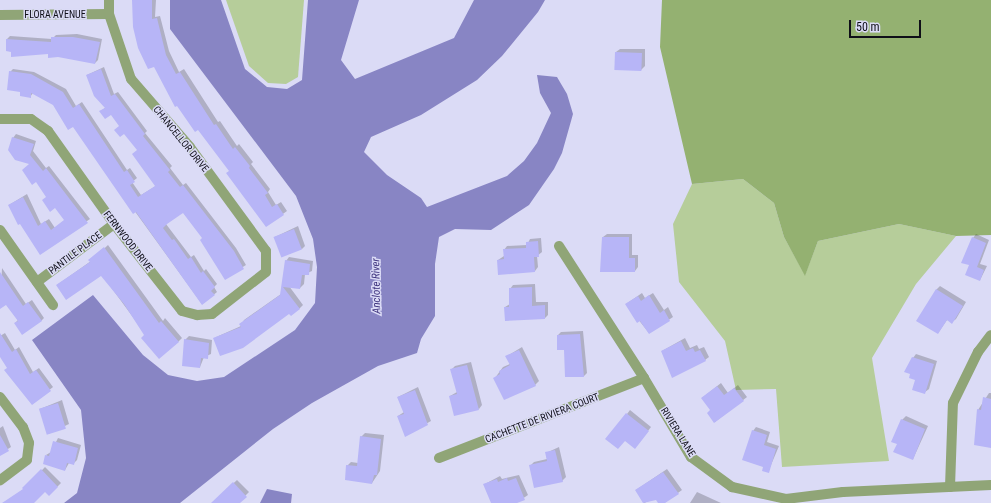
<!DOCTYPE html>
<style>
body{margin:0}
#map{position:relative;width:991px;height:503px;overflow:hidden;background:#dbdbf6;font-family:"Roboto Condensed",sans-serif}
div>[style]{position:absolute}
[style*='--x']{left:calc(var(--x)*1px);top:calc(var(--y)*1px);width:calc(var(--w)*1px);rotate:calc(var(--a)*1deg)}
.green>*{inset:0;background:#b6cd9a}
.forest>*{inset:0;background:#94b171}
.water>*{inset:0;background:#8885c4}
.shadow>*{inset:0;background:#0003}
.building>*{inset:0;background:#b7b5f7;transform-origin:0 0}
.minor>*{height:10px;margin:-5px;padding:0 5px;transform-origin:5px;border-radius:5px;background:#90a577}
span{translate:-50% -50%;white-space:nowrap;text-align:center;line-height:1.15;-webkit-text-stroke:3px #dbdbf6;paint-order:stroke}
.street-label{font-size:10px;color:#0f0f18}
.water-label{font-size:11px;color:#3c317c;font-style:italic}
.scale{position:absolute;left:849px;top:20px;width:72px;height:18px;box-sizing:border-box;border:2px solid #0f0f18;border-top:0;padding-left:5px;font-size:12px;line-height:14px;white-space:nowrap;color:#0f0f18;-webkit-text-stroke:3px #dbdbf6;paint-order:stroke}
</style>
<div id="map">
<div class="green">
<div style="clip-path:polygon(226px 0,304px 0,298px 77px,286px 84px,268px 83px,249px 66px)"></div>
<div style="clip-path:polygon(743px 179px,774px 203px,784px 237px,805px 275px,818px 241px,899px 224px,956px 236px,916px 284px,872px 358px,889px 461px,782px 467px,776px 389px,736px 390px,725px 341px,679px 282px,673px 224px,692px 184px)"></div>
</div>
<div class="forest">
<div style="clip-path:polygon(662px 0,991px 0,991px 235px,956px 236px,899px 224px,818px 241px,805px 276px,784px 237px,774px 203px,743px 179px,692px 184px,660px 47px)"></div>
</div>
<div class="water">
<div style="clip-path:polygon(170px 0,221px 0,245px 69px,267px 87px,287px 89px,302px 80px,308px 0,359px 0,341px 60px,355px 79px,454px 38px,474px 0,545px 0,538px 12px,502px 56px,477px 80px,421px 115px,371px 137px,364px 152px,387px 175px,421px 198px,427px 207px,507px 176px,524px 161px,537px 143px,551px 113px,540px 93px,537px 75px,557px 77px,567px 94px,573px 114px,562px 153px,554px 169px,529px 205px,491px 230px,455px 229px,439px 237px,435px 264px,435px 316px,421px 339px,417px 353px,378px 366px,312px 403px,273px 429px,180px 503px,64px 503px,77px 493px,86px 458px,81px 410px,32px 340px,93px 295px,143px 355px,168px 375px,197px 381px,224px 377px,295px 330px,315px 303px,317px 267px,313px 239px,296px 196px,170px 29px)"></div>
<div style="clip-path:polygon(267px 489px,292px 494px,291px 503px,260px 503px)"></div>
</div>
<div class="shadow">
<div style="clip-path:polygon(133px 0,156px 0,155px 17px,160px 16px,169px 51px,179px 72px,184px 69px,218px 122px,220px 121px,237px 146px,239px 144px,253px 162px,251px 164px,270px 189px,268px 192px,276px 205px,281px 202px,287px 211px,266px 226px,230px 171px)"></div>
<div style="clip-path:polygon(77px 34px,102px 39px,98px 60px,95px 63px,49px 53px,7px 50px,7px 39px,10px 36px,52px 39px,56px 35px)"></div>
<div style="clip-path:polygon(620px 49px,645px 49px,645px 66px,641px 70px,616px 52px)"></div>
<div style="clip-path:polygon(104px 67px,114px 94px,118px 92px,147px 131px,145px 133px,172px 166px,170px 168px,183px 185px,186px 183px,236px 248px,246px 265px,225px 278px,203px 238px,183px 212px,166px 224px,191px 257px,194px 255px,204px 271px,206px 269px,217px 284px,214px 287px,217px 292px,202px 304px,73px 126px,54px 104px,33px 93px,30px 97px,21px 91px,10px 72px,13px 69px,34px 72px,66px 89px,76px 106px,82px 102px,127px 170px,130px 168px,137px 178px,132px 182px,141px 195px,156px 186px,138px 150px,111px 113px,101px 111px,106px 107px,87px 75px)"></div>
<div style="clip-path:polygon(16px 134px,36px 141px,33px 151px,46px 168px,49px 166px,90px 219px,40px 253px,9px 205px,27px 194px,41px 224px,49px 219px,55px 228px,65px 220px,47px 196px,31px 164px,13px 138px)"></div>
<div style="clip-path:polygon(298px 226px,305px 246px,302px 249px,275px 237px)"></div>
<div style="clip-path:polygon(607px 234px,632px 234px,632px 255px,638px 255px,638px 267px,635px 271px,601px 271px,603px 237px)"></div>
<div style="clip-path:polygon(976px 234px,989px 240px,980px 264px,987px 266px,980px 280px,970px 265px,973px 238px)"></div>
<div style="clip-path:polygon(541px 238px,542px 252px,537px 256px,538px 267px,535px 271px,498px 260px,504px 256px,504px 250px,507px 246px,527px 245px,530px 239px)"></div>
<div style="clip-path:polygon(108px 245px,163px 321px,165px 318px,182px 338px,178px 342px,146px 335px,102px 275px,57px 285px,91px 261px)"></div>
<div style="clip-path:polygon(289px 257px,313px 261px,312px 271px,305px 274px,304px 284px,300px 288px,289px 286px,303px 305px,299px 309px,214px 338px,241px 326px,244px 320px,281px 294px,286px 261px)"></div>
<div style="clip-path:polygon(2px 268px,26px 304px,32px 300px,44px 318px,41px 321px,15px 323px,18px 320px,6px 304px,0 308px)"></div>
<div style="clip-path:polygon(535px 284px,536px 302px,548px 302px,548px 315px,545px 318px,505px 307px,510px 304px,510px 289px,513px 285px)"></div>
<div style="clip-path:polygon(940px 286px,966px 302px,956px 319px,952px 322px,947px 320px,938px 333px,936px 290px)"></div>
<div style="clip-path:polygon(642px 293px,645px 298px,653px 293px,664px 310px,668px 307px,673px 317px,649px 333px,626px 304px)"></div>
<div style="clip-path:polygon(583px 331px,587px 373px,584px 376px,566px 376px,565px 349px,558px 335px,561px 332px)"></div>
<div style="clip-path:polygon(5px 333px,15px 350px,19px 347px,33px 372px,39px 368px,53px 387px,32px 404px,0 355px,0 336px)"></div>
<div style="clip-path:polygon(189px 336px,212px 340px,211px 354px,204px 357px,200px 367px,185px 340px)"></div>
<div style="clip-path:polygon(685px 338px,690px 348px,697px 345px,699px 349px,704px 347px,709px 357px,705px 360px,662px 351px)"></div>
<div style="clip-path:polygon(522px 347px,539px 381px,535px 385px,495px 378px,503px 367px,510px 364px,507px 356px)"></div>
<div style="clip-path:polygon(916px 354px,937px 361px,929px 389px,925px 392px,916px 379px,913px 358px)"></div>
<div style="clip-path:polygon(471px 362px,482px 405px,479px 409px,450px 396px,457px 392px,452px 369px,455px 366px)"></div>
<div style="clip-path:polygon(721px 383px,728px 393px,738px 385px,747px 397px,715px 422px,711px 410px,702px 398px)"></div>
<div style="clip-path:polygon(418px 387px,431px 421px,406px 435px,398px 416px,404px 412px,398px 397px)"></div>
<div style="clip-path:polygon(989px 393px,991px 393px,991px 447px,978px 410px)"></div>
<div style="clip-path:polygon(62px 400px,69px 424px,48px 434px,40px 409px)"></div>
<div style="clip-path:polygon(630px 410px,651px 427px,638px 444px,627px 414px)"></div>
<div style="clip-path:polygon(906px 416px,928px 426px,913px 459px,898px 443px,902px 420px)"></div>
<div style="clip-path:polygon(3px 426px,11px 447px,0 454px,0 428px)"></div>
<div style="clip-path:polygon(756px 427px,770px 432px,767px 442px,779px 446px,768px 472px,764px 466px,753px 431px)"></div>
<div style="clip-path:polygon(365px 433px,384px 435px,380px 471px,372px 483px,347px 466px,351px 462px,358px 463px,361px 437px)"></div>
<div style="clip-path:polygon(58px 438px,81px 445px,77px 460px,73px 464px,69px 463px,65px 470px,46px 455px,51px 452px)"></div>
<div style="clip-path:polygon(559px 447px,566px 477px,562px 481px,530px 466px,534px 462px,547px 459px,546px 453px)"></div>
<div style="clip-path:polygon(45px 467px,61px 483px,49px 495px,45px 491px,33px 503px,4px 503px,24px 489px)"></div>
<div style="clip-path:polygon(667px 469px,682px 490px,664px 503px,659px 503px,656px 498px,644px 503px,636px 490px)"></div>
<div style="clip-path:polygon(519px 475px,528px 495px,516px 503px,492px 503px,485px 484px,500px 476px,502px 479px)"></div>
<div style="clip-path:polygon(237px 480px,249px 492px,238px 503px,212px 503px)"></div>
<div style="clip-path:polygon(697px 492px,721px 503px,690px 503px)"></div>
</div>
<div class="building">
<div style="clip-path:polygon(132px 0,152px 0,152px 19px,157px 18px,166px 55px,176px 74px,180px 72px,214px 125px,216px 124px,233px 149px,235px 147px,250px 166px,249px 168px,268px 193px,265px 195px,272px 207px,277px 204px,284px 215px,266px 227px,226px 173px,229px 171px,198px 130px,195px 132px,177px 106px,175px 107px,154px 67px,148px 69px,138px 48px,133px 27px)"></div>
<div style="clip-path:polygon(51px 37px,73px 37px,100px 42px,95px 64px,58px 57px,48px 58px,48px 54px,11px 57px,11px 52px,6px 51px,6px 39px,51px 42px)"></div>
<div style="left:615px;top:52px;width:27px;height:18px;rotate:2deg"></div>
<div style="clip-path:polygon(101px 69px,111px 96px,115px 94px,145px 134px,143px 136px,170px 170px,168px 172px,180px 187px,183px 185px,234px 251px,244px 269px,225px 280px,200px 240px,202px 238px,183px 213px,167px 224px,163px 228px,172px 240px,174px 239px,188px 259px,191px 257px,201px 273px,203px 271px,215px 287px,211px 291px,215px 295px,202px 305px,136px 212px,133px 214px,73px 127px,68px 130px,53px 105px,31px 93px,31px 98px,20px 96px,20px 92px,7px 90px,9px 71px,31px 74px,63px 92px,73px 108px,79px 104px,124px 172px,127px 170px,135px 182px,130px 185px,138px 197px,155px 186px,132px 154px,137px 150px,124px 134px,120px 137px,114px 130px,119px 126px,111px 115px,105px 119px,99px 111px,105px 108px,94px 96px,86px 75px)"></div>
<div style="clip-path:polygon(12px 137px,34px 144px,30px 155px,43px 171px,46px 168px,88px 223px,40px 255px,20px 224px,18px 225px,8px 205px,23px 197px,38px 226px,45px 221px,51px 230px,64px 220px,55px 208px,50px 212px,42px 200px,46px 197px,36px 182px,32px 185px,22px 170px,29px 164px,15px 160px,8px 150px)"></div>
<div style="left:294px;top:229px;width:22px;height:22px;rotate:69deg"></div>
<div style="clip-path:polygon(602px 237px,629px 237px,629px 258px,635px 258px,635px 272px,600px 272px)"></div>
<div style="clip-path:polygon(972px 237px,986px 243px,977px 267px,984px 270px,980px 281px,965px 275px,969px 265px,961px 263px)"></div>
<div style="clip-path:polygon(538px 241px,539px 257px,534px 257px,535px 272px,498px 275px,497px 260px,504px 259px,503px 249px,526px 248px,526px 242px)"></div>
<div style="clip-path:polygon(104px 247px,159px 323px,161px 321px,179px 342px,159px 359px,141px 338px,144px 335px,124px 304px,101px 276px,66px 300px,56px 285px,90px 262px,88px 260px)"></div>
<div style="clip-path:polygon(285px 260px,310px 264px,309px 275px,302px 275px,300px 289px,283px 287px,300px 309px,291px 316px,289px 314px,243px 348px,220px 356px,213px 338px,241px 327px,239px 324px,280px 295px)"></div>
<div style="clip-path:polygon(0 272px,23px 306px,28px 302px,42px 321px,22px 335px,14px 323px,18px 321px,6px 305px,0 309px)"></div>
<div style="clip-path:polygon(532px 287px,532px 306px,545px 305px,545px 319px,505px 321px,504px 307px,509px 307px,509px 288px)"></div>
<div style="clip-path:polygon(936px 289px,963px 306px,952px 324px,947px 320px,938px 334px,916px 321px)"></div>
<div style="clip-path:polygon(649px 295px,660px 313px,664px 310px,670px 321px,649px 334px,640px 321px,637px 323px,625px 304px,638px 296px,641px 301px)"></div>
<div style="clip-path:polygon(0 333px,12px 352px,16px 349px,30px 374px,36px 370px,51px 391px,32px 405px,4px 370px,7px 368px,0 357px)"></div>
<div style="clip-path:polygon(580px 334px,584px 377px,565px 377px,564px 350px,557px 350px,557px 335px)"></div>
<div style="clip-path:polygon(184px 339px,209px 343px,208px 359px,201px 358px,200px 368px,182px 366px)"></div>
<div style="clip-path:polygon(681px 341px,686px 351px,693px 348px,695px 352px,700px 350px,706px 361px,672px 378px,661px 351px)"></div>
<div style="clip-path:polygon(519px 350px,536px 386px,504px 400px,493px 378px,500px 374px,499px 371px,510px 365px,505px 356px)"></div>
<div style="clip-path:polygon(912px 357px,934px 364px,925px 394px,912px 390px,915px 380px,909px 378px,910px 374px,904px 372px)"></div>
<div style="clip-path:polygon(467px 365px,479px 410px,454px 416px,449px 396px,457px 394px,450px 369px)"></div>
<div style="clip-path:polygon(717px 386px,724px 395px,734px 388px,744px 401px,714px 423px,707px 413px,710px 410px,701px 398px)"></div>
<div style="clip-path:polygon(415px 390px,428px 425px,405px 437px,397px 416px,404px 414px,397px 397px)"></div>
<div style="clip-path:polygon(983px 397px,991px 399px,991px 448px,974px 445px,977px 409px,981px 410px)"></div>
<div style="left:58px;top:403px;width:27px;height:20px;rotate:73deg"></div>
<div style="clip-path:polygon(626px 413px,649px 431px,635px 449px,625px 441px,618px 449px,605px 439px)"></div>
<div style="clip-path:polygon(901px 419px,925px 429px,913px 460px,893px 452px,897px 444px,891px 442px)"></div>
<div style="clip-path:polygon(752px 430px,767px 435px,764px 445px,776px 449px,769px 473px,762px 471px,763px 467px,742px 460px)"></div>
<div style="clip-path:polygon(0 435px,9px 451px,0 456px)"></div>
<div style="clip-path:polygon(360px 436px,381px 439px,377px 475px,374px 475px,372px 484px,345px 480px,346px 465px,357px 466px)"></div>
<div style="clip-path:polygon(53px 441px,78px 448px,74px 465px,67px 463px,65px 471px,43px 464px,45px 455px,49px 456px)"></div>
<div style="clip-path:polygon(555px 450px,563px 482px,534px 488px,529px 465px,547px 461px,545px 452px)"></div>
<div style="clip-path:polygon(41px 469px,58px 487px,49px 496px,45px 492px,34px 503px,2px 503px,23px 489px,22px 488px)"></div>
<div style="clip-path:polygon(663px 472px,679px 494px,665px 503px,658px 503px,656px 500px,643px 503px,635px 490px)"></div>
<div style="clip-path:polygon(507px 478px,508px 481px,516px 478px,525px 500px,517px 503px,491px 503px,483px 484px,497px 479px,498px 482px)"></div>
<div style="clip-path:polygon(233px 482px,247px 497px,240px 503px,211px 503px)"></div>
</div>
<div class="minor">
<div style="--x:0;--y:15;--w:109;--a:-0.5"></div>
<div style="--x:0;--y:119;--w:31;--a:0"></div>
<div style="--x:31;--y:119;--w:21;--a:35"></div>
<div style="--x:48;--y:131;--w:114;--a:54.6"></div>
<div style="--x:114;--y:224;--w:110;--a:52"></div>
<div style="--x:182;--y:311;--w:16;--a:15"></div>
<div style="--x:197;--y:315;--w:15;--a:-4"></div>
<div style="--x:212;--y:314;--w:68;--a:-37.9"></div>
<div style="--x:266;--y:272;--w:21;--a:-90"></div>
<div style="--x:266;--y:251;--w:129;--a:-126.2"></div>
<div style="--x:190;--y:147;--w:90;--a:-130.9"></div>
<div style="--x:131;--y:79;--w:69;--a:-108.7"></div>
<div style="--x:109;--y:14;--w:14;--a:-90"></div>
<div style="--x:0;--y:230;--w:92;--a:54.8"></div>
<div style="--x:559;--y:246;--w:157;--a:57.2"></div>
<div style="--x:644;--y:378;--w:92;--a:59.3"></div>
<div style="--x:691;--y:457;--w:51;--a:36.2"></div>
<div style="--x:732;--y:487;--w:55;--a:12.5"></div>
<div style="--x:786;--y:499;--w:57;--a:-7"></div>
<div style="--x:843;--y:492;--w:148;--a:-2.7"></div>
<div style="--x:37;--y:282;--w:96;--a:-37"></div>
<div style="--x:0;--y:397;--w:38;--a:53"></div>
<div style="--x:23;--y:427;--w:17;--a:69"></div>
<div style="--x:29;--y:443;--w:17;--a:97"></div>
<div style="--x:27;--y:460;--w:34;--a:143"></div>
<div style="--x:439;--y:458;--w:220;--a:-21.3"></div>
<div style="--x:950;--y:487;--w:84;--a:-88"></div>
<div style="--x:953;--y:403;--w:57;--a:-63.9"></div>
<div style="--x:978;--y:352;--w:21;--a:-53"></div>
</div>
<div class="street-label">
<span style="left:55px;top:15px">FLORA AVENUE</span>
<span style="left:181px;top:139px;rotate:51deg">CHANCELLOR DRIVE</span>
<span style="left:128px;top:241px;rotate:52deg">FERNWOOD DRIVE</span>
<span style="left:75px;top:253px;rotate:-37deg">PANTILE PLACE</span>
<span style="left:542px;top:418px;rotate:-21deg">CACHETTE DE RIVIERA COURT</span>
<span style="left:678px;top:432px;rotate:58deg">RIVIERA LANE</span>
</div>
<div class="water-label">
<span style="left:377px;top:286px;rotate:-91deg">Anclote River</span>
</div>
<div class="scale">50 m</div>
</div>
